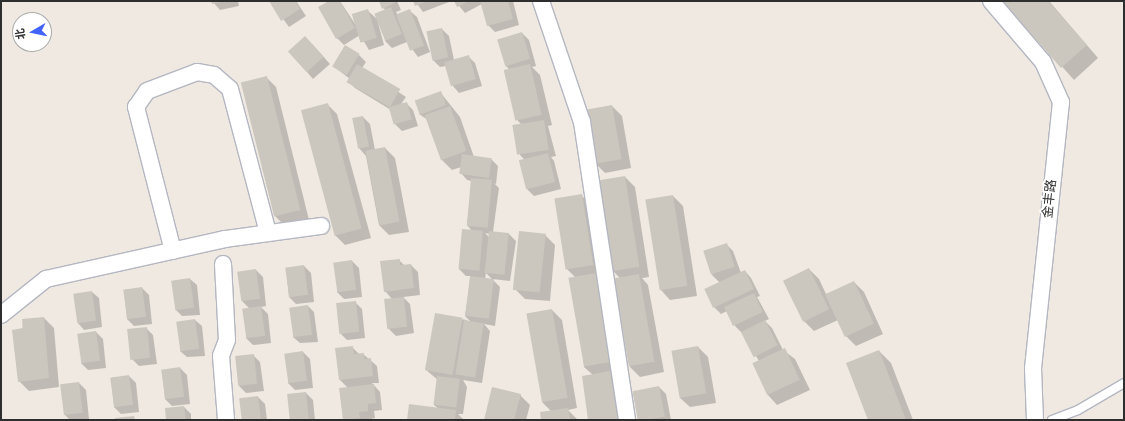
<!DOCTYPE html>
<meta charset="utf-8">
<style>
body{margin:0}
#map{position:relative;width:1125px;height:421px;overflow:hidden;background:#efe9e1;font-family:Overpass,"Noto Sans SC",sans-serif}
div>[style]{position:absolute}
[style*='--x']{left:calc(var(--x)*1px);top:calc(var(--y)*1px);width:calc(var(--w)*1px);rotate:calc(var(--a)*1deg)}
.shadow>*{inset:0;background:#0003}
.building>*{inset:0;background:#cbc7bf;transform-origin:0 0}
.roads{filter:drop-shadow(1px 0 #b4b7c1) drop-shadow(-1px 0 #b4b7c1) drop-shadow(0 1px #b4b7c1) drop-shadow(0 -1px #b4b7c1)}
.service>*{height:8px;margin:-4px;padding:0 4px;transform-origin:4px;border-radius:4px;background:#fff}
.minor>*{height:16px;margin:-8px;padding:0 8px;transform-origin:8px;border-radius:8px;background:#fff}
span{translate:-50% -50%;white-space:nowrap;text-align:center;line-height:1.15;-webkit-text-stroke:3.5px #fff;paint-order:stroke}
.street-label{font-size:13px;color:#2e2e2e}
.frame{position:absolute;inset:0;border:2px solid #2e2e2e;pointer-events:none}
.north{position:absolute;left:12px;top:12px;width:40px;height:40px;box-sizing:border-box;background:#fff;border:1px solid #ababab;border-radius:50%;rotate:261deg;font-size:11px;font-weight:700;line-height:16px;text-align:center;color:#2e2e2e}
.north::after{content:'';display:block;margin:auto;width:14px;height:18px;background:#4264fb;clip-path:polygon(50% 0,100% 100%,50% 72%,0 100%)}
</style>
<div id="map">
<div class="shadow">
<div style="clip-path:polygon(212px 1px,238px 1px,239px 6px,220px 10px)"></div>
<div style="clip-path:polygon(270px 1px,296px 1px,306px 16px,289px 27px)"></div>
<div style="clip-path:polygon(331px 1px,340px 1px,355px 24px,368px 11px,377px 19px,384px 45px,369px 50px,360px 35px,344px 45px,337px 38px)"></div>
<div style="clip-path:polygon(380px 1px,397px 1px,401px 10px,396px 12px,398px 15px,410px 11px,417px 17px,430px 52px,418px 57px,407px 42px,392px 48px,385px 41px,385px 10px)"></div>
<div style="clip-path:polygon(415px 1px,448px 1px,449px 2px,423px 12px)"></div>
<div style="clip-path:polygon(455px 1px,513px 1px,519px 25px,495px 32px,488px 25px,482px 4px,465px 13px)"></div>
<div style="clip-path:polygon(1004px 1px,1049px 1px,1098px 58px,1074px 80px)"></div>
<div style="clip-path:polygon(442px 29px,449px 36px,454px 60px,468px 56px,475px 63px,482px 86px,459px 93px,453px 86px,446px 66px,440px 67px,433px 60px)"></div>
<div style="clip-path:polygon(522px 33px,529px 40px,536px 66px,532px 67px,540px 75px,552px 125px,548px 126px,556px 156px,551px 157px,554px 161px,561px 189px,534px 196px,527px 189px,520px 161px,525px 160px,520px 155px,522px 125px,518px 121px,510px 70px,506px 66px)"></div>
<div style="clip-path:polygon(312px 44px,330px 64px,313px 79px,307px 72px)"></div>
<div style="clip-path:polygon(359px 55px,366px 62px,362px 68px,406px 97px,401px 104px,406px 103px,413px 110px,418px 126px,402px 131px,395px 124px,391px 110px,355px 88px,348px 81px,350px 79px,333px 66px)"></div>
<div style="clip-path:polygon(266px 77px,276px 87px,309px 220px,285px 226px,275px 216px)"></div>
<div style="clip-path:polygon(evenodd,440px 92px,460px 117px,474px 157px,491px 159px,498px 166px,496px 184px,494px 183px,499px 188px,493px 232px,509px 234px,516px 241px,510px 281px,492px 279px,500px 287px,495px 326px,484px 324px,490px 331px,482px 383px,463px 380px,467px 387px,463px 414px,458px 414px,464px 420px,408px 420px,439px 409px,434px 405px,438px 380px,426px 370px,463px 319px,471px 322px,465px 316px,471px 276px,466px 276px,459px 269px,472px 231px,467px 225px,472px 181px,467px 180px,461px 173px,461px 167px,452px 170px,442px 160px,428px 120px,419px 114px,440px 92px,485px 233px,490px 234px,490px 238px,485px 233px,440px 92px,486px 273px,493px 280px,485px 279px,486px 273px)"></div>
<div style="clip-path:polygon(327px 104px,337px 114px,371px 238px,345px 245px,335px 235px)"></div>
<div style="clip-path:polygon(612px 106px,622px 116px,631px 168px,605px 173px,595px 163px)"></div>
<div style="clip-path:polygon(363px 117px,370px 124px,375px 150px,385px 148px,395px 158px,409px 232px,389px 235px,379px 225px,366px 156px,359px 148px)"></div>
<div style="clip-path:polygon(625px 177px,635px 187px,649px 277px,642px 278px,648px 285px,664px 372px,640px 377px,630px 367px,620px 278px,613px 271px,599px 181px)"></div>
<div style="clip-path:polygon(581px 195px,591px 205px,603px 274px,597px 275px,606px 284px,621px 372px,611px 374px,620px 382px,625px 420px,589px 420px,593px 375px,584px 367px,576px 278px,567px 269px)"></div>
<div style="clip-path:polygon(673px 196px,683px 206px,697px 296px,670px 300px,661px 290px)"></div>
<div style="clip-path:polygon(545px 235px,555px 245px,550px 301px,525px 299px,515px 289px)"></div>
<div style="clip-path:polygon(726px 244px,733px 251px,741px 273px,745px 271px,751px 278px,760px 296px,757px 297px,769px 319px,765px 321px,772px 328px,783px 350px,795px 359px,810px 390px,777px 405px,768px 395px,759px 361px,742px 333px,735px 326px,727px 311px,721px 314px,714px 307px,706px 290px,720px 283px,712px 275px)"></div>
<div style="clip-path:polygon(399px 260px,405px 266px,411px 265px,418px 272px,420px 295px,403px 297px,410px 304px,414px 333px,396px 336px,389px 329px,392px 299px,385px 291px)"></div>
<div style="clip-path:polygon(352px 261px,359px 268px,362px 297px,344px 299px,337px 292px)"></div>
<div style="clip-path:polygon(304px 266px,311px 273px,314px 302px,296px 304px,289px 297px,286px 268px)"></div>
<div style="clip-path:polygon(809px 269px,819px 279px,826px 294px,854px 282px,864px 292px,883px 334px,856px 346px,846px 336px,838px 320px,814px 331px,804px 321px,784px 281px)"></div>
<div style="clip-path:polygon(256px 270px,263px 277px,266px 306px,261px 307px,268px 314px,271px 343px,253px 345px,246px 338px,249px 308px,242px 301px)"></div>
<div style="clip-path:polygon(190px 279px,197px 285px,200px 315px,182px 316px,176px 310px)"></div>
<div style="clip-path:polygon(142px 288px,149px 295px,152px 324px,134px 326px,127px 319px,124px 290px)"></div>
<div style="clip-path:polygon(92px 292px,99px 298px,102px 327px,84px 330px,78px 323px)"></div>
<div style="clip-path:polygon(355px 302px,362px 309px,365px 338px,347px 340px,341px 334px)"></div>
<div style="clip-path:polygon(308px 306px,314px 312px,318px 342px,300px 343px,293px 337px)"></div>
<div style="clip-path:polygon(552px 310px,562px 320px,577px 408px,568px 410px,578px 420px,542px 420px,552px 412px,542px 402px)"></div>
<div style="clip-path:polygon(44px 318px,54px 328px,59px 387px,29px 391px,19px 381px,23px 320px)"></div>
<div style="clip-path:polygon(195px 320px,202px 326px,205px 356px,187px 357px,180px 351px)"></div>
<div style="clip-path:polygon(146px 328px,153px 335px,157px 364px,139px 366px,132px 359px)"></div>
<div style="clip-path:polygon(96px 332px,103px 339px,106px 368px,88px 370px,81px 363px)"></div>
<div style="clip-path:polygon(352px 347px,359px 354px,363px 354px,377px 366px,379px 383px,372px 383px,380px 392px,382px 410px,374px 411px,375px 418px,366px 420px,344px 420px,340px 389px,348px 388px,340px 380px)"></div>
<div style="clip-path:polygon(698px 347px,708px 357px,716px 403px,690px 407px,680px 398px)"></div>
<div style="clip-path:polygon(879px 351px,891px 363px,913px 420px,869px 420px)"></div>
<div style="clip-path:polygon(303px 352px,310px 359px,313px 388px,295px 390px,288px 383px)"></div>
<div style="clip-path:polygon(253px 355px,260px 362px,264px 391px,246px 393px,239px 386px)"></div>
<div style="clip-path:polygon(180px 368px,187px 375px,190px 404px,172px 406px,165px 399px,162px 370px)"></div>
<div style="clip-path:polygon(129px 376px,136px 383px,139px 412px,121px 414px,114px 407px,111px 378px)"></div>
<div style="clip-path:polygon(79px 383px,86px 390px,89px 419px,70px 420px,64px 414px)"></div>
<div style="clip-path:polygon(659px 387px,666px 394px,671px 420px,638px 420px,633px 392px)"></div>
<div style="clip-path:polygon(306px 393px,313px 400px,315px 420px,291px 420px)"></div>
<div style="clip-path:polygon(520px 395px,530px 405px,526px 420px,485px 420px)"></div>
<div style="clip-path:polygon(258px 397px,265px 404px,267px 420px,243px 420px)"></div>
<div style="clip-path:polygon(184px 407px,191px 414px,191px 420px,167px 420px)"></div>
</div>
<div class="building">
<div style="clip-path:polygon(211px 1px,222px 1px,222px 2px,212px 4px)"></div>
<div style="clip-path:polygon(269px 1px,295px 1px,300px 9px,281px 21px)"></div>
<div style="clip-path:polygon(329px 1px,340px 1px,355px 28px,336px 39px,318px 7px)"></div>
<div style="clip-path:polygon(379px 1px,394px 1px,395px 3px,382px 9px)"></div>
<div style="clip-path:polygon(413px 1px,428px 1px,415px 6px)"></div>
<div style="clip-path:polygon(454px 1px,469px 1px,457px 7px)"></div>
<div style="clip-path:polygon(480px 1px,508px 1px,513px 19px,487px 26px)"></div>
<div style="clip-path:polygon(1002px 1px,1048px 1px,1087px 45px,1061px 68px)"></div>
<div style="left:391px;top:7px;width:29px;height:18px;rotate:68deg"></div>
<div style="left:368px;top:9px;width:30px;height:17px;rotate:73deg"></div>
<div style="left:410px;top:9px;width:39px;height:15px;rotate:69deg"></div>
<div style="left:442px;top:28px;width:30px;height:16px;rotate:78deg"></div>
<div style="left:522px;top:32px;width:28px;height:26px;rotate:73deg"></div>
<div style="left:305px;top:36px;width:28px;height:23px;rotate:48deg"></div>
<div style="left:345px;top:45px;width:17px;height:25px;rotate:31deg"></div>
<div style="left:469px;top:55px;width:25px;height:26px;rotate:74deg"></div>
<div style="left:357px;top:64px;width:50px;height:21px;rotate:30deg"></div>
<div style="left:530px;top:64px;width:52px;height:27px;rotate:77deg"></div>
<div style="left:267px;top:76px;width:138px;height:27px;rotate:76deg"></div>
<div style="left:441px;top:91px;width:15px;height:28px;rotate:70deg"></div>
<div style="left:407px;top:102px;width:18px;height:19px;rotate:74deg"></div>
<div style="left:328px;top:103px;width:130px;height:28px;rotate:75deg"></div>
<div style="left:612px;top:105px;width:55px;height:27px;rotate:80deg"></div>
<div style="left:450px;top:106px;width:48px;height:27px;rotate:70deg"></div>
<div style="left:363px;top:116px;width:31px;height:11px;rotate:79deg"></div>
<div style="left:544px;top:120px;width:30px;height:32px;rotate:81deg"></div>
<div style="left:385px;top:147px;width:76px;height:20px;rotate:79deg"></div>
<div style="left:548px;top:153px;width:30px;height:30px;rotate:76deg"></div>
<div style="left:462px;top:154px;width:30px;height:20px;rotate:8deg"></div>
<div style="left:625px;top:176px;width:92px;height:28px;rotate:81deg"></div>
<div style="left:471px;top:178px;width:21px;height:48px;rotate:5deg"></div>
<div style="left:582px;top:194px;width:72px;height:28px;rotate:81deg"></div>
<div style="left:673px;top:195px;width:92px;height:28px;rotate:81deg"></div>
<div style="left:462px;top:229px;width:21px;height:40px;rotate:5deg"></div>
<div style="left:489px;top:231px;width:20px;height:42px;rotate:6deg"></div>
<div style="left:519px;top:231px;width:27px;height:59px;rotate:6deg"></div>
<div style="left:727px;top:243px;width:25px;height:25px;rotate:72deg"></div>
<div style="clip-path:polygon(400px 259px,400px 265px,411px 264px,414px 288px,384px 292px,380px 261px)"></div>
<div style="left:352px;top:260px;width:30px;height:19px;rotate:82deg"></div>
<div style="left:304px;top:265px;width:30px;height:19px;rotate:82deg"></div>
<div style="left:809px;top:268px;width:46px;height:29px;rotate:64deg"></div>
<div style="left:256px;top:269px;width:30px;height:19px;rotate:82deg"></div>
<div style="left:745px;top:270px;width:21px;height:45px;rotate:65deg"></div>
<div style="left:596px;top:273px;width:90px;height:28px;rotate:80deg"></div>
<div style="left:639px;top:274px;width:89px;height:26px;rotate:80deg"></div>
<div style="left:470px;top:276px;width:24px;height:40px;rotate:7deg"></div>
<div style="left:190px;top:278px;width:30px;height:19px;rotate:82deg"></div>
<div style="left:854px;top:281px;width:47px;height:32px;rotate:65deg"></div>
<div style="left:142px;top:287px;width:30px;height:19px;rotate:82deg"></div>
<div style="left:92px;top:291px;width:30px;height:19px;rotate:82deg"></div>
<div style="left:754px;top:293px;width:21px;height:33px;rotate:65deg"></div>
<div style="left:404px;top:297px;width:30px;height:20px;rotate:84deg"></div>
<div style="left:356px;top:301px;width:31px;height:20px;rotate:84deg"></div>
<div style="left:308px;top:305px;width:30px;height:19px;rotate:82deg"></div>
<div style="left:261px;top:306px;width:30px;height:19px;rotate:82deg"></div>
<div style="left:552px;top:309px;width:90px;height:26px;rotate:80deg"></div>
<div style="left:435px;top:313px;width:28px;height:58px;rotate:10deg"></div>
<div style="clip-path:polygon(44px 317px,49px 378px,18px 382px,12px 330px,23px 328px,22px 319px)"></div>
<div style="left:195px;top:319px;width:30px;height:19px;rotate:82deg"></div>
<div style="left:464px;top:320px;width:20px;height:55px;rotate:9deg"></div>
<div style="left:765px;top:320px;width:28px;height:27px;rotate:63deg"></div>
<div style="left:147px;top:327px;width:31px;height:20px;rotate:84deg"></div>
<div style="left:96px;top:331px;width:30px;height:19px;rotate:82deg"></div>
<div style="clip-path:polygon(353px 346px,354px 354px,364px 353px,364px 359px,371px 358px,373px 376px,339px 380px,335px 348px)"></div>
<div style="left:698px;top:346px;width:48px;height:27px;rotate:80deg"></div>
<div style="left:785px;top:348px;width:35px;height:36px;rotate:65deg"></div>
<div style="clip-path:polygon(879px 350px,906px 420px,868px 420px,846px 363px)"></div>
<div style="left:303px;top:351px;width:30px;height:19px;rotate:82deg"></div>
<div style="left:254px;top:354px;width:30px;height:19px;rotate:84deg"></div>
<div style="left:180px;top:367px;width:30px;height:19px;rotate:82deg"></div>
<div style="clip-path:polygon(610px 371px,618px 420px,588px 420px,582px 376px)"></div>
<div style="left:129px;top:375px;width:30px;height:19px;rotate:82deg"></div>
<div style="left:437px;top:376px;width:23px;height:29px;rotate:7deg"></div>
<div style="left:79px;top:382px;width:31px;height:19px;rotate:83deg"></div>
<div style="clip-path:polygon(374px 384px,376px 403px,368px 404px,368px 411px,359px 412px,360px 418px,343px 420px,339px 388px)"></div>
<div style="left:659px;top:386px;width:31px;height:27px;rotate:79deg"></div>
<div style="clip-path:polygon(492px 387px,521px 394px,514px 420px,484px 420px)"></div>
<div style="left:306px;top:392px;width:28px;height:19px;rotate:84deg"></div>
<div style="left:258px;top:396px;width:24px;height:19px;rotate:83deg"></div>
<div style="clip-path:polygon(409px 404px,456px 410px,455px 420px,407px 420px)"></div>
<div style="clip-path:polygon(184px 406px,186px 420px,166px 420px,165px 408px)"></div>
<div style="clip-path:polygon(568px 408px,570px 420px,541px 420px,540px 412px)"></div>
<div style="clip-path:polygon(134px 416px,135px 420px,115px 420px,115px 418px)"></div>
</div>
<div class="roads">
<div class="service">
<div style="--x:1052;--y:420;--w:28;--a:-21"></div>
<div style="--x:1078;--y:410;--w:53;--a:-30.4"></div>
</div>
<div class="minor">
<div style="--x:541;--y:1;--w:128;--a:71.3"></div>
<div style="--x:582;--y:122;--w:301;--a:81.4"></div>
<div style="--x:991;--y:1;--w:80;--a:49.6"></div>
<div style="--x:1043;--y:62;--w:44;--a:65.8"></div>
<div style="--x:1061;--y:102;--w:267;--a:96"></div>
<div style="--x:1033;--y:368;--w:52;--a:87.8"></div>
<div style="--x:173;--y:251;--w:149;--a:-104.4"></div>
<div style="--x:136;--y:107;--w:19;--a:-55"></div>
<div style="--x:147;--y:91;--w:53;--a:-20.8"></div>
<div style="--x:197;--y:72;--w:17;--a:10"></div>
<div style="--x:214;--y:75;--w:21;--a:41"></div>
<div style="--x:230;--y:89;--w:149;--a:75.2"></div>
<div style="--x:223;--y:264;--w:76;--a:87"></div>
<div style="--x:227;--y:340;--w:17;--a:111"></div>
<div style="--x:221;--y:356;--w:64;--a:85.5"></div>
<div style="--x:1;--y:315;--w:58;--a:-38.7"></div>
<div style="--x:46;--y:279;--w:183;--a:-12.6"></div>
<div style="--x:225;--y:239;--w:97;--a:-7.7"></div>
</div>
</div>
<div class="street-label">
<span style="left:1051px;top:199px;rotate:-84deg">金丰路</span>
</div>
<div class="frame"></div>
<div class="north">北</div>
</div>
